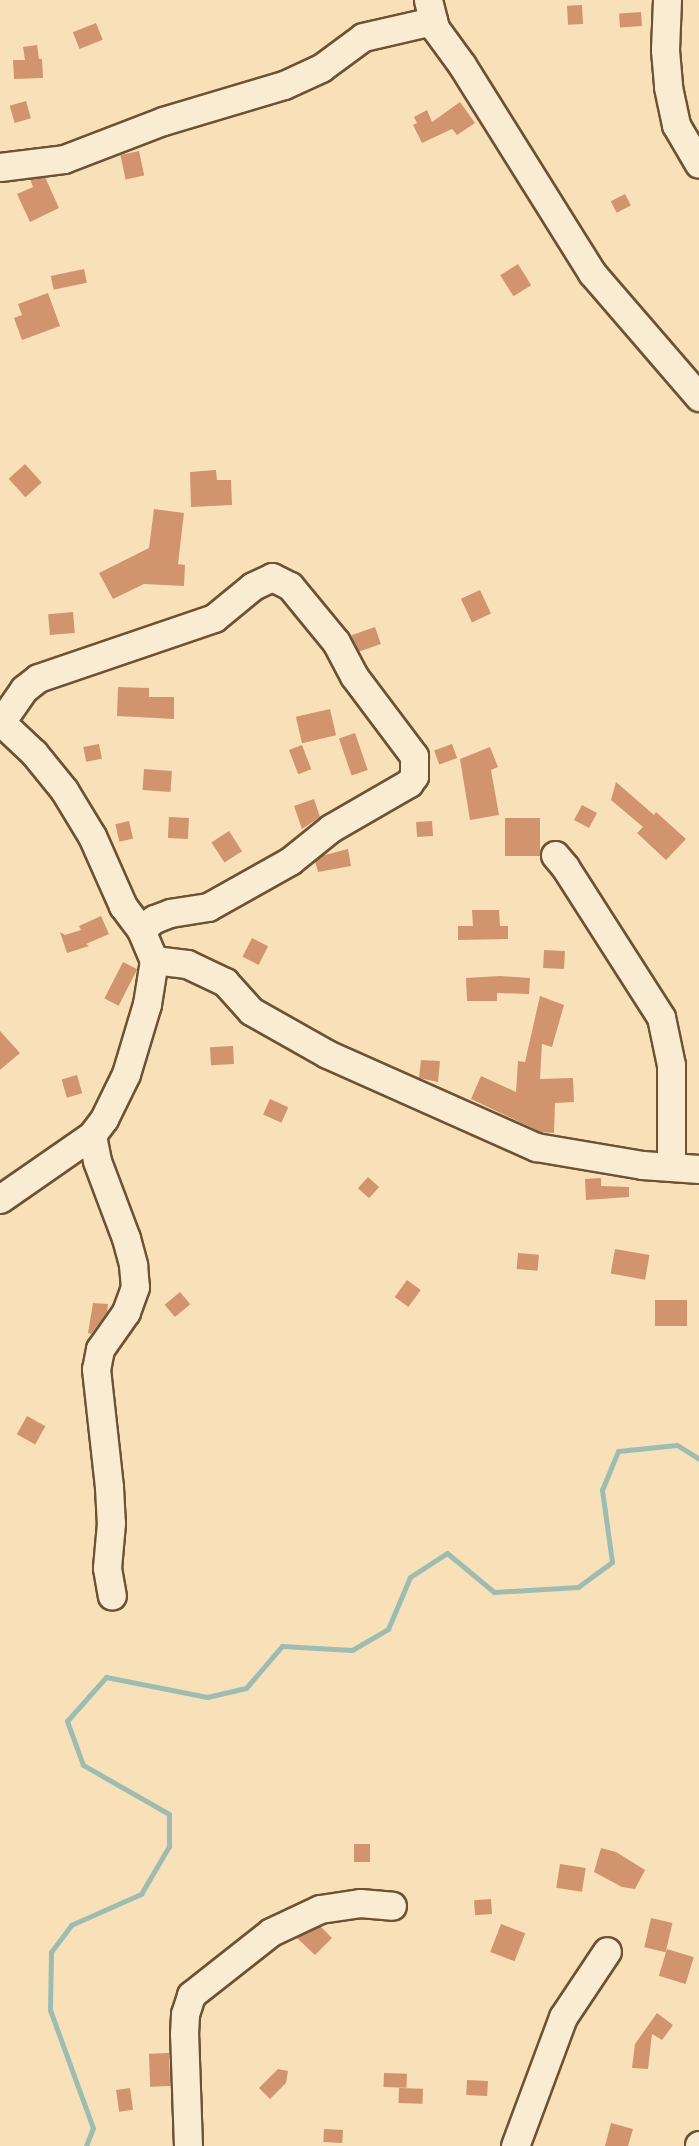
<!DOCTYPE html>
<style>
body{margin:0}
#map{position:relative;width:699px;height:2146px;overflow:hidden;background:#f8e1b9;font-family:"IM FELL English",serif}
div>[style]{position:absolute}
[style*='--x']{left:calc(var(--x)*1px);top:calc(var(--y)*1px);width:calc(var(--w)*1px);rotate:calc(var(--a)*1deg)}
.stream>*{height:5px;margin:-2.5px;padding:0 2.5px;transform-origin:2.5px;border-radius:2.5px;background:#9dbdb2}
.building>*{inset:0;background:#d2946e;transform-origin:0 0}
.roads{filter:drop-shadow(2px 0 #6d5233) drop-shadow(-2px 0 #6d5233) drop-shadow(0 2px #6d5233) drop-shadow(0 -2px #6d5233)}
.minor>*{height:27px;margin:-13.5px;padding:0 13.5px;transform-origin:13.5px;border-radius:13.5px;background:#faecd2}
span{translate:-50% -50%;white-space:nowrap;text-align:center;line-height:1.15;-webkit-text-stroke:4.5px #faecd2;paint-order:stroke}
</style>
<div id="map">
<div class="stream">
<div style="--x:86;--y:2146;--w:19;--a:-69"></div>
<div style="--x:93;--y:2128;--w:126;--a:-110"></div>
<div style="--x:50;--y:2010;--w:58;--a:-89"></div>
<div style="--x:51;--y:1952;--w:34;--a:-53"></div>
<div style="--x:71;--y:1925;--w:77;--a:-23.9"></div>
<div style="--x:141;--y:1894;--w:56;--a:-59.7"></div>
<div style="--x:169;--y:1846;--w:32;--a:-90"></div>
<div style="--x:169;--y:1814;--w:99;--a:-150.3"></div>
<div style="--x:83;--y:1765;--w:47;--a:-110"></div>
<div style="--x:67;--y:1721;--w:59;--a:-48.4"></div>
<div style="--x:106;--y:1677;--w:103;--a:11.2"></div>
<div style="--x:207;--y:1697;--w:40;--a:-13"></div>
<div style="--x:246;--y:1688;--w:55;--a:-49.4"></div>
<div style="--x:282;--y:1646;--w:70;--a:3.3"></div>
<div style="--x:352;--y:1650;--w:42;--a:-30.3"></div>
<div style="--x:388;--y:1629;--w:56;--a:-67.1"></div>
<div style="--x:410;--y:1577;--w:44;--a:-33"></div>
<div style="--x:447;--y:1553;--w:61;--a:39.7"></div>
<div style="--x:494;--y:1592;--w:84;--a:-3.4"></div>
<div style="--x:578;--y:1587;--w:42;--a:-36.3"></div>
<div style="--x:612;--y:1562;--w:73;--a:-97.9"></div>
<div style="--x:602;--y:1490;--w:42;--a:-67.7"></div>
<div style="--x:618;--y:1451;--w:59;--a:-5.8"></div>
<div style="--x:677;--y:1445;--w:26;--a:32"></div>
</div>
<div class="building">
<div style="left:582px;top:5px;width:19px;height:15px;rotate:87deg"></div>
<div style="left:641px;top:12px;width:14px;height:22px;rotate:86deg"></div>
<div style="left:96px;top:23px;width:18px;height:25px;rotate:68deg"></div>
<div style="clip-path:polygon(37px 45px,39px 59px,42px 59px,43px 78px,14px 79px,13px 60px,25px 60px,23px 47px)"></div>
<div style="left:26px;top:101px;width:18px;height:17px;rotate:74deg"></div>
<div style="clip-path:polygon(460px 102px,475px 123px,457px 135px,452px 129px,422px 143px,413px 125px,417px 123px,414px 117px,427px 110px,432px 122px)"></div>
<div style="left:139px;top:151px;width:25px;height:19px;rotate:78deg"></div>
<div style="clip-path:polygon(45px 177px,59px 208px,30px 222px,17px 194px,33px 187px,30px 179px)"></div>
<div style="left:625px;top:194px;width:13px;height:16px;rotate:63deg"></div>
<div style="left:518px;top:264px;width:25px;height:21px;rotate:58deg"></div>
<div style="left:84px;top:269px;width:14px;height:34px;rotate:78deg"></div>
<div style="clip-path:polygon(48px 293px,60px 326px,22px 340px,14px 318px,22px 315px,18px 304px)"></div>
<div style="left:25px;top:464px;width:25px;height:22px;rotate:48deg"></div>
<div style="clip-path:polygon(216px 470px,217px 480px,231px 480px,232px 505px,191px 507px,190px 472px)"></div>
<div style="clip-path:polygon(154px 509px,184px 513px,178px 564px,185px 565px,184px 586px,144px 584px,113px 599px,99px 573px,149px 548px)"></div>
<div style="left:480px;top:590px;width:26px;height:21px;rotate:65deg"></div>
<div style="left:73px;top:612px;width:21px;height:25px;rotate:85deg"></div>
<div style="left:375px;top:627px;width:18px;height:25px;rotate:71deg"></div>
<div style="clip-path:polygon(118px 687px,149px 688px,149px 697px,174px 697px,174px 719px,117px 716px)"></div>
<div style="left:330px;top:709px;width:27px;height:35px;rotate:77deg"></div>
<div style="left:355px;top:733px;width:39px;height:17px;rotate:71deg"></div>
<div style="left:99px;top:744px;width:15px;height:16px;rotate:79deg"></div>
<div style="left:452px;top:744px;width:15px;height:19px;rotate:70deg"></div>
<div style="left:302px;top:745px;width:26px;height:14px;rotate:69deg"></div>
<div style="clip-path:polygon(490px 747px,498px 767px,491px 770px,499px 815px,470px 820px,460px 759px)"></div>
<div style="left:144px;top:769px;width:28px;height:21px;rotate:4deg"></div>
<div style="clip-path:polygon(616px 782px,654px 815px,656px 812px,686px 839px,666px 860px,637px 833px,643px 827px,611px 800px)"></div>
<div style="clip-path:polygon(314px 799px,320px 817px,302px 829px,294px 806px)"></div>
<div style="left:582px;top:805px;width:17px;height:17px;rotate:28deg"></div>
<div style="left:169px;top:817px;width:20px;height:21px;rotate:3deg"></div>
<div style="left:540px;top:818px;width:38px;height:35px;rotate:90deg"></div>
<div style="left:129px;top:821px;width:18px;height:14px;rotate:77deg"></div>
<div style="left:432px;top:821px;width:15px;height:16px;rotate:86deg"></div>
<div style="left:229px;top:831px;width:24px;height:21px;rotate:57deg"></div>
<div style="clip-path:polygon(348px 849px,351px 866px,318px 872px,315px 861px,321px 856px)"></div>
<div style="clip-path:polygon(472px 910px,499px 910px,500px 926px,508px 926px,508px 939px,458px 940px,458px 926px,473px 926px)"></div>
<div style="clip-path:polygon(101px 916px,109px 934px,86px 944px,89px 946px,67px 953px,60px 932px,65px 935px,81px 930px,79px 926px)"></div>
<div style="left:252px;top:938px;width:18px;height:21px;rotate:27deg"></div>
<div style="left:544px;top:950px;width:21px;height:18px;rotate:3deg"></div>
<div style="left:123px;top:962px;width:16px;height:41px;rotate:27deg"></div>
<div style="clip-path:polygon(500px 976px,530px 978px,529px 994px,497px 993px,497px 1001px,467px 1001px,466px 978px)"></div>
<div style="clip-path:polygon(540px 996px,564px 1005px,552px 1047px,542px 1044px,540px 1079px,573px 1078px,574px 1102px,555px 1103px,554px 1133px,541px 1132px,471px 1099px,481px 1076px,516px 1092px,518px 1061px,525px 1062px)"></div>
<div style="clip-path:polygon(0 1031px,20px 1053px,0 1070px)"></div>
<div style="left:233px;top:1046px;width:18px;height:23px;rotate:87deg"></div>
<div style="clip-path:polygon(421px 1060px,440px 1061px,438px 1082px,419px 1078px)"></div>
<div style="left:77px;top:1075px;width:19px;height:16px;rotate:74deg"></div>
<div style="left:270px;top:1099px;width:20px;height:17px;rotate:24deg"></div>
<div style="left:368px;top:1177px;width:15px;height:15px;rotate:42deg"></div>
<div style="clip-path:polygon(601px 1178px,601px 1186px,629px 1187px,629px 1197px,586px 1200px,585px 1179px)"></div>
<div style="left:615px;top:1249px;width:35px;height:25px;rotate:10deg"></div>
<div style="left:518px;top:1253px;width:21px;height:16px;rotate:5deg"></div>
<div style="left:407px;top:1280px;width:17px;height:21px;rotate:36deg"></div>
<div style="left:180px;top:1292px;width:16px;height:20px;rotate:50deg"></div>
<div style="left:687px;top:1300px;width:26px;height:32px;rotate:90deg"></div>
<div style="clip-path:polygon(93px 1303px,108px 1304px,107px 1312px,91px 1334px,88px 1333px)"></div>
<div style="left:27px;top:1416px;width:21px;height:21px;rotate:29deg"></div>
<div style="left:370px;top:1844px;width:18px;height:16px;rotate:90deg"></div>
<div style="clip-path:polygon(601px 1848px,616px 1852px,645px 1870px,635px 1889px,622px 1887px,594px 1872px)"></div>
<div style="left:560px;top:1864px;width:26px;height:24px;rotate:9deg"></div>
<div style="left:491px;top:1899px;width:15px;height:17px;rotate:86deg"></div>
<div style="left:651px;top:1918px;width:22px;height:30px;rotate:13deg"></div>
<div style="left:501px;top:1924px;width:26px;height:30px;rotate:21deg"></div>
<div style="clip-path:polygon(320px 1926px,332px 1938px,315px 1955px,297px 1938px)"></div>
<div style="left:667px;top:1949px;width:28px;height:28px;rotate:17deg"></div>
<div style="clip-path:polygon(657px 2013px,673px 2025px,662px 2040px,652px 2034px,648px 2069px,632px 2068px,635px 2044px)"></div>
<div style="left:169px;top:2053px;width:33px;height:20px;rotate:88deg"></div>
<div style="clip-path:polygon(278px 2069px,288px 2071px,286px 2083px,270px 2099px,259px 2088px)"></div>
<div style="left:384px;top:2073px;width:23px;height:14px;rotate:2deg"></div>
<div style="left:467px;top:2080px;width:21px;height:15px;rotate:3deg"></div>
<div style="left:130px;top:2088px;width:22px;height:14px;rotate:82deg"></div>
<div style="left:399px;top:2088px;width:24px;height:15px;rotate:2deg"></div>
<div style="clip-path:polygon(611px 2123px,633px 2129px,628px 2146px,605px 2146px)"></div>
<div style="left:324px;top:2129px;width:19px;height:13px;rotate:3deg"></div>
</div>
<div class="roads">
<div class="minor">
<div style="--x:428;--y:0;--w:29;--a:76"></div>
<div style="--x:435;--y:28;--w:46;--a:53.9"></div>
<div style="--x:462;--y:65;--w:245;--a:58"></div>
<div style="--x:592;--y:273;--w:164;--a:49.2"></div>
<div style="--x:667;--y:0;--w:50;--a:92.3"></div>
<div style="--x:665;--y:50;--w:37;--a:85"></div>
<div style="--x:668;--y:87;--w:39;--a:78"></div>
<div style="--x:676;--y:125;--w:45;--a:59.5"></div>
<div style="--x:0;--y:167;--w:64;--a:-7.1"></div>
<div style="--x:64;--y:159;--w:106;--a:-21"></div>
<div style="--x:163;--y:121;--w:126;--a:-16.6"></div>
<div style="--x:284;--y:85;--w:41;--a:-24.7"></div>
<div style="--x:321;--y:68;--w:52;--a:-36.4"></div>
<div style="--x:363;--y:37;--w:72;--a:-12.9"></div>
<div style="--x:0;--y:721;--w:47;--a:43.3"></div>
<div style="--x:34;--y:753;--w:48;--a:51"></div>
<div style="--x:64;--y:790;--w:54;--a:58.7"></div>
<div style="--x:92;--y:836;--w:77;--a:66.1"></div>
<div style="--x:123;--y:906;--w:30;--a:53"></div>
<div style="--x:141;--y:930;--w:33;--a:67"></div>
<div style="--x:154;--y:960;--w:45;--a:99"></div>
<div style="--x:147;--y:1004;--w:73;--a:106.7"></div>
<div style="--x:126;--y:1074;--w:50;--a:116.1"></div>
<div style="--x:104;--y:1119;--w:20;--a:127"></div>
<div style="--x:92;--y:1135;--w:112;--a:145.2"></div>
<div style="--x:1;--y:722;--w:40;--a:-55.1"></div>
<div style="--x:24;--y:689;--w:18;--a:-38"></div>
<div style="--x:38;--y:678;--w:186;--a:-18.8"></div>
<div style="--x:214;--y:618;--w:50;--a:-39.4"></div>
<div style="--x:253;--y:586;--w:21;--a:-25"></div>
<div style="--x:272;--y:577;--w:20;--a:27"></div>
<div style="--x:290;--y:586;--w:72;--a:50.6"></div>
<div style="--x:336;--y:642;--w:38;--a:62"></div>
<div style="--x:354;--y:676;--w:100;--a:53.1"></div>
<div style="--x:414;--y:756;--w:20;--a:90"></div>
<div style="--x:414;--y:776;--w:9;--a:126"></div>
<div style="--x:409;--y:783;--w:90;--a:150"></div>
<div style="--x:331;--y:828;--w:53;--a:141.2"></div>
<div style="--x:290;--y:861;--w:94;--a:150.7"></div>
<div style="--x:208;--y:907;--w:38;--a:171"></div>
<div style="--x:170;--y:913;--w:17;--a:159"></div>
<div style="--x:154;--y:919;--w:17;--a:140"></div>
<div style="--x:555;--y:855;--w:16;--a:50"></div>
<div style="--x:565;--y:867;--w:178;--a:57.4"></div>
<div style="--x:661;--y:1017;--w:49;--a:78.2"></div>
<div style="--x:671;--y:1065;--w:100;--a:90"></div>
<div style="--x:154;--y:960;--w:33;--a:7"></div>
<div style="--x:187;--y:964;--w:42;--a:25.3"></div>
<div style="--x:225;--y:982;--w:39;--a:48"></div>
<div style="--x:251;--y:1011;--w:87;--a:29.5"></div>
<div style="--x:327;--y:1054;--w:229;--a:24"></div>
<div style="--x:536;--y:1147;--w:108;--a:9.6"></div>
<div style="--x:642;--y:1165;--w:57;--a:4"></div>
<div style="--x:92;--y:1135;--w:26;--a:79"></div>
<div style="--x:97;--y:1161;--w:82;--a:69.4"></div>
<div style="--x:126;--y:1238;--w:28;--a:75"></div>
<div style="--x:133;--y:1265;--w:22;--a:85"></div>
<div style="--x:135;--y:1287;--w:27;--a:110"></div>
<div style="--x:126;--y:1312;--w:45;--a:125.1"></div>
<div style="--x:100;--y:1349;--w:20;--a:101"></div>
<div style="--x:96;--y:1369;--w:119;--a:83.7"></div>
<div style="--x:109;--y:1487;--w:36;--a:87"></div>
<div style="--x:111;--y:1523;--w:45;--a:95.1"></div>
<div style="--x:107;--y:1568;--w:28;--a:80"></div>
<div style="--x:188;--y:2146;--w:112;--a:-92"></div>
<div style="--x:184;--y:2034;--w:20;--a:-87"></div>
<div style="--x:185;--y:2014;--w:20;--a:-72"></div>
<div style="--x:191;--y:1995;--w:102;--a:-38.2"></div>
<div style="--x:271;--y:1932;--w:54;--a:-25.1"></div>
<div style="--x:320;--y:1909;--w:40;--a:-8.5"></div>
<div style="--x:360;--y:1903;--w:32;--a:5"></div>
<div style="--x:515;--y:2146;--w:138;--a:-69.6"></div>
<div style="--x:563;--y:2017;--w:79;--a:-56.3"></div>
<div style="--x:699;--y:2146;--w:1;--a:-90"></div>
</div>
</div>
</div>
